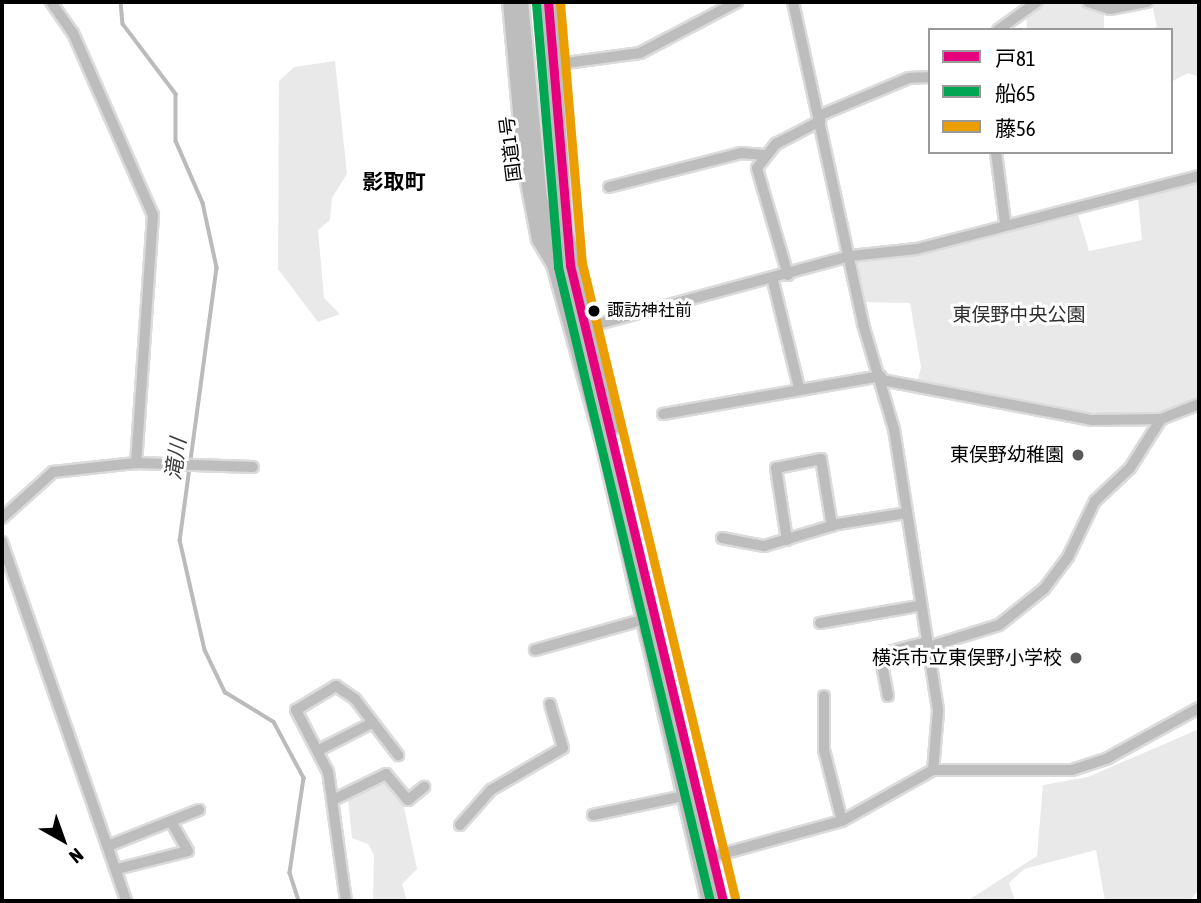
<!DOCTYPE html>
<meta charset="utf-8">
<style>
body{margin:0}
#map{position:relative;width:1201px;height:903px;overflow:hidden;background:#fff;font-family:"Asap Condensed","Noto Sans JP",sans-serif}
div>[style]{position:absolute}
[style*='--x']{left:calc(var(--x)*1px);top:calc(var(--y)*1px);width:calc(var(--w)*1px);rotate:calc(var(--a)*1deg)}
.green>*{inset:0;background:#e9e9e9}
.stream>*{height:3.5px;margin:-1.75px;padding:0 1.75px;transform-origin:1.75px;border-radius:1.75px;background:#bbb}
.roads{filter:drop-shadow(2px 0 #dbdbdb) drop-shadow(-2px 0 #dbdbdb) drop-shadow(0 2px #dbdbdb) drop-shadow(0 -2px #dbdbdb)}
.street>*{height:10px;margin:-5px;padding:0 5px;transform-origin:5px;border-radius:5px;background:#bdbdbd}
.highway>*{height:18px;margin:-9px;padding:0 9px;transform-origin:9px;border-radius:9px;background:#bdbdbd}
.bus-1>*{height:9px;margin:-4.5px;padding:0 4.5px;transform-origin:4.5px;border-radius:4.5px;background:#e5007d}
.bus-2>*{height:9px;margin:-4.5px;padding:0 4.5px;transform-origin:4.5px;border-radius:4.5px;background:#00a651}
.bus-3>*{height:9px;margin:-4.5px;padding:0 4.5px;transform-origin:4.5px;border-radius:4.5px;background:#eb9e00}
.dots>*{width:19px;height:19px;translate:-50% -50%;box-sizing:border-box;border:4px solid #fff;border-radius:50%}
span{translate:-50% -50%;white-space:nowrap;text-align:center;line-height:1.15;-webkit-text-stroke:6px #fff;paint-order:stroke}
.bus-label{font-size:17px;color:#000}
.left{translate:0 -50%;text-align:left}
.street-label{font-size:19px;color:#000}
.park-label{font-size:19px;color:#2e2e2e}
.poi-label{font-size:19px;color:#000}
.right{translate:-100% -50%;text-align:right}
.neighbourhood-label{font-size:21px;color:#000;font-weight:700}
.water-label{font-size:21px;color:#3f3f3f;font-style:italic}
.frame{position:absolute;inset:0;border:4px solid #000;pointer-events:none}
.legend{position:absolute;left:928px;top:28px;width:245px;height:126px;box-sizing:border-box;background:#fff;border:2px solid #999;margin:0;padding:9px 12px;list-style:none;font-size:21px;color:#000}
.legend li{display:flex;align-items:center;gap:14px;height:35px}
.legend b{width:35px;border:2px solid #999}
.north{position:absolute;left:28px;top:805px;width:70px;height:70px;-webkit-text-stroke:5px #fff;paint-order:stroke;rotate:140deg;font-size:19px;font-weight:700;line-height:28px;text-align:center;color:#000}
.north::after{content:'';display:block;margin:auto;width:24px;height:32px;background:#000;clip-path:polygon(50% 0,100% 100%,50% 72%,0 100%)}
</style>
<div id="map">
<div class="green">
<div style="clip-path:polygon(1047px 2px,1079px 2px,1104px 15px,1104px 30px,1027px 30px,1026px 14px)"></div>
<div style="clip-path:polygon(1199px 2px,1199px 77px,1188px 73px,1171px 82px,1171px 30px,1148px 30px,1157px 27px,1152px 4px)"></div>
<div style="clip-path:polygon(335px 61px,347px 174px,332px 198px,330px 220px,318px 230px,324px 298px,340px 314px,318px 322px,278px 269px,279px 81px,294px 67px)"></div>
<div style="clip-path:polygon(1199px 176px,1199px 404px,1161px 419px,1104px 421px,917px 384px,921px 367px,910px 303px,860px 302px,850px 256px,903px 251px,1075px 204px,1089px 251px,1142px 240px,1137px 188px)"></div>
<div style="clip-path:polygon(1199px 729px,1199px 889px,1190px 901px,1105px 901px,1096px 850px,1024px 869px,1009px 883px,1015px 901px,967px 901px,1037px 856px,1043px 785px,1088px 777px)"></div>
<div style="clip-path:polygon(385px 779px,402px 798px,417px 869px,402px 884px,407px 901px,373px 901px,374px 855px,368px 844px,352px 838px,348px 800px)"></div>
</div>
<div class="stream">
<div style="--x:121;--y:2;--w:22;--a:85"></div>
<div style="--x:123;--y:24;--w:88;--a:52.9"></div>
<div style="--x:176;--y:94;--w:47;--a:90"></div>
<div style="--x:176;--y:141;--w:68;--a:66.5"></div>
<div style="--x:203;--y:203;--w:66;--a:77.8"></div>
<div style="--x:217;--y:268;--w:275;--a:97.7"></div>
<div style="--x:180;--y:540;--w:113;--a:77.2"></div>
<div style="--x:205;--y:650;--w:47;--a:64.5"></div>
<div style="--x:225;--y:692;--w:57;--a:31.5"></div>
<div style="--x:274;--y:722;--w:64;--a:61.8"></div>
<div style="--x:304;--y:778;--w:96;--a:98.4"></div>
<div style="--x:290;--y:873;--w:29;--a:72"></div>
</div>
<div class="roads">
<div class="street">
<div style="--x:51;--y:2;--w:38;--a:55"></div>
<div style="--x:73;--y:33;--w:199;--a:66.3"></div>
<div style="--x:153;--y:215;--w:249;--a:93.9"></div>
<div style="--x:508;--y:2;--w:166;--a:84.8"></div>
<div style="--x:523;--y:167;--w:74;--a:79.1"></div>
<div style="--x:537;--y:240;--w:29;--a:59"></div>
<div style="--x:793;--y:2;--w:330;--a:77.7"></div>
<div style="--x:863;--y:324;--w:109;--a:73.6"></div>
<div style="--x:894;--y:429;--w:285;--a:81.1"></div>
<div style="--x:938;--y:711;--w:59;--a:94.8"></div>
<div style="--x:1088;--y:2;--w:23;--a:18"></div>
<div style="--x:1110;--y:9;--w:38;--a:-11"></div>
<div style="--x:998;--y:30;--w:48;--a:-35.7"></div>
<div style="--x:551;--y:65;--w:90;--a:-7.7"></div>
<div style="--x:640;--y:53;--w:110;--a:-27.7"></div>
<div style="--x:821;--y:115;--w:95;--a:-22.8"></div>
<div style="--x:909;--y:78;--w:21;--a:-3"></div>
<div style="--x:996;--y:152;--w:71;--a:82.7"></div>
<div style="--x:609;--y:187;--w:136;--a:-14.4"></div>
<div style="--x:741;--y:153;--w:23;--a:5"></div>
<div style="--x:788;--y:275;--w:111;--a:-106.2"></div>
<div style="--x:757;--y:168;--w:31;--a:-52"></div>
<div style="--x:776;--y:144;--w:50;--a:-27.6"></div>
<div style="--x:773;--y:281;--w:110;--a:76.3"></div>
<div style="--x:587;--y:327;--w:272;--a:-15.1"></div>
<div style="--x:850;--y:256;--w:67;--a:-6"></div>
<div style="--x:917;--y:249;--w:291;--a:-14.5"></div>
<div style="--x:882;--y:380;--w:214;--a:10.8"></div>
<div style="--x:1092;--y:420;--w:69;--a:-0.8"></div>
<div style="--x:1161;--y:419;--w:41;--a:-21.5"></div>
<div style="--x:663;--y:414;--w:221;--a:-9.9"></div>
<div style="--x:2;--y:518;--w:69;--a:-42"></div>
<div style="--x:53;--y:472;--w:83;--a:-6.2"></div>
<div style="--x:136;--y:463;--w:117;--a:2"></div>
<div style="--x:722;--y:538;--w:43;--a:10.8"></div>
<div style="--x:764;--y:546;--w:77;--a:-16.6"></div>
<div style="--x:838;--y:524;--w:70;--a:-9.1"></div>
<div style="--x:787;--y:540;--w:73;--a:-98.7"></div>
<div style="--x:776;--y:468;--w:46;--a:-11.3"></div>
<div style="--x:821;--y:459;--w:68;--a:80.7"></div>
<div style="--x:2;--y:542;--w:380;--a:70.9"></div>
<div style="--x:820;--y:623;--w:99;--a:-9.8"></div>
<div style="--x:925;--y:648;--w:77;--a:-17.3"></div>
<div style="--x:999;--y:625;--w:58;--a:-38.7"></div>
<div style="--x:1044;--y:589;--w:40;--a:-53"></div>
<div style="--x:1068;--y:557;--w:62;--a:-64.3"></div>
<div style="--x:1095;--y:501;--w:48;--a:-43.3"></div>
<div style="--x:1130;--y:468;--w:58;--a:-57.7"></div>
<div style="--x:535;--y:650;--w:111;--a:-15.7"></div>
<div style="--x:824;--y:696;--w:54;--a:90"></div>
<div style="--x:824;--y:750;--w:73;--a:75.8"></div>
<div style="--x:888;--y:696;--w:43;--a:-100.8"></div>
<div style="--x:880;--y:654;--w:44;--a:-14.3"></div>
<div style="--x:321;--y:749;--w:57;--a:-27"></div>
<div style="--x:335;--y:799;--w:57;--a:-26.1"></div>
<div style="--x:386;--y:774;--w:34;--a:50"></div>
<div style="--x:408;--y:800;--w:21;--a:-39"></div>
<div style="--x:593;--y:815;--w:92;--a:-11.9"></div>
<div style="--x:460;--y:825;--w:47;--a:-48.5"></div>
<div style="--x:491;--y:790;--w:83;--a:-30.3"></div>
<div style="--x:563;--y:748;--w:46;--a:-106.5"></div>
<div style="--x:108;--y:846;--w:98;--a:-21.6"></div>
<div style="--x:700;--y:860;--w:147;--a:-15.4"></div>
<div style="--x:842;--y:821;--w:104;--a:-29.3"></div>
<div style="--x:933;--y:770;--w:139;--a:0"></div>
<div style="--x:1072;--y:770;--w:38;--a:-18"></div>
<div style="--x:1108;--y:758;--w:104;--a:-28.8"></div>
<div style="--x:117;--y:869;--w:73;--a:-14.2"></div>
<div style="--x:188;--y:851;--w:34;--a:-120"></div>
<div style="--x:346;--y:901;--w:130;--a:-97.9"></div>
<div style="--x:328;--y:772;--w:70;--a:-117.3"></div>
<div style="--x:296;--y:710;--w:47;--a:-31"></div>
<div style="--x:336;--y:686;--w:23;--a:34"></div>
<div style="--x:355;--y:699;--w:71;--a:52.5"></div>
</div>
<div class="highway">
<div style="--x:519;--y:2;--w:198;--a:84.5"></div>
<div style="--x:538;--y:199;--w:252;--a:74.6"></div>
<div style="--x:605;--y:442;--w:471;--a:77"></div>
<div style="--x:548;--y:2;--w:231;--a:86"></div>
<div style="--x:564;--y:232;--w:199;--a:75.8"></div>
</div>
</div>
<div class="bus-1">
<div style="--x:548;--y:2;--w:264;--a:85.2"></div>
<div style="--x:570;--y:265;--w:654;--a:76.47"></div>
</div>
<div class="bus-2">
<div style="--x:536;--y:3;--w:265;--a:85.2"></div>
<div style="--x:558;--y:267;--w:652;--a:76.52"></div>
</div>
<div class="bus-3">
<div style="--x:560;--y:2;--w:262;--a:85.2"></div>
<div style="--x:582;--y:263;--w:653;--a:76.45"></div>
</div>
<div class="dots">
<div style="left:594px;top:311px;background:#000"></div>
<div style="left:1078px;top:455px;background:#595959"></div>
<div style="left:1076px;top:658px;background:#595959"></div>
</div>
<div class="bus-label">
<span class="left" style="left:607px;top:311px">諏訪神社前</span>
</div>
<div class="street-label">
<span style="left:511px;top:149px;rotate:-97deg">国道1号</span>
</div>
<div class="park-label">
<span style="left:1019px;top:315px">東俣野中央公園</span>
</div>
<div class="poi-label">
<span class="right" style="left:1064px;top:455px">東俣野幼稚園</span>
<span class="right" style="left:1062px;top:658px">横浜市立東俣野小学校</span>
</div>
<div class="neighbourhood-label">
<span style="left:394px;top:181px">影取町</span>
</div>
<div class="water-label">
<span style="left:175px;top:459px;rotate:-82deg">滝川</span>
</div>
<div class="frame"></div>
<ul class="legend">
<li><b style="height:9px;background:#e5007d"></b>戸81</li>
<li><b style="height:9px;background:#00a651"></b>船65</li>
<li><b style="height:9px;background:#eb9e00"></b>藤56</li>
</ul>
<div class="north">N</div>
</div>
